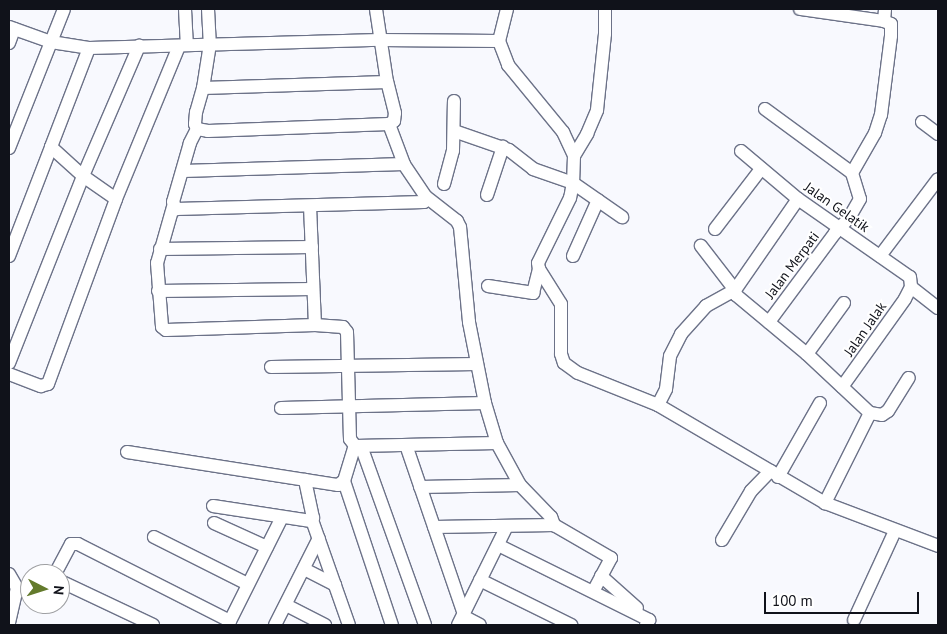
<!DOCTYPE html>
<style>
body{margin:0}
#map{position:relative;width:947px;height:634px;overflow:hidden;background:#f8f9fe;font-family:"PT Sans",sans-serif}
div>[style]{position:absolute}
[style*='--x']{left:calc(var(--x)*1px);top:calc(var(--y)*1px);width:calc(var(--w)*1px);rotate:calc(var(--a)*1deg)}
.roads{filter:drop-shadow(1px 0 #6c7288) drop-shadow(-1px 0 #6c7288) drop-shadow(0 1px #6c7288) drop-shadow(0 -1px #6c7288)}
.street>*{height:12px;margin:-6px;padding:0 6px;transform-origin:6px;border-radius:6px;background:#fff}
span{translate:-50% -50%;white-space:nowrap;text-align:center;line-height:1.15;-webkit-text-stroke:4px #fff;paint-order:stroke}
.street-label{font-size:14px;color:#10121a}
.frame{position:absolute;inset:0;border:10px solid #10121a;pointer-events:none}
.north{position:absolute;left:20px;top:564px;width:50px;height:50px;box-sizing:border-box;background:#fff;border:1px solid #9fa0a3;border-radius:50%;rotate:95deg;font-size:14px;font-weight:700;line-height:20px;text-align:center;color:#10121a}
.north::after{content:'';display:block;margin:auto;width:18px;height:22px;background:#637a2c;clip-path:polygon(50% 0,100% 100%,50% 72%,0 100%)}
.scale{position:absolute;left:764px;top:592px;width:155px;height:22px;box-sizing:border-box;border:2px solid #10121a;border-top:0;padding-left:6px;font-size:15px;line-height:18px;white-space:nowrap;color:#10121a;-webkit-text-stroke:4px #fff;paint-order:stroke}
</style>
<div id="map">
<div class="roads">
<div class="street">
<div style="--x:185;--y:9;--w:36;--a:87"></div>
<div style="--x:208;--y:9;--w:35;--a:87"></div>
<div style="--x:210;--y:44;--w:45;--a:99"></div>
<div style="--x:203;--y:88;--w:25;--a:106"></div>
<div style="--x:196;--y:112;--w:12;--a:95"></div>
<div style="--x:195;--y:124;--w:5;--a:68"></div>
<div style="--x:197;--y:129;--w:11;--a:10"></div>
<div style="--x:208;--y:131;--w:181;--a:-2.2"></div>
<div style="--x:389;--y:124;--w:6;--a:-31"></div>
<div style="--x:394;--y:121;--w:8;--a:-83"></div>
<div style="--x:395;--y:113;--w:32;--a:-104"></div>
<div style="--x:507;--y:9;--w:33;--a:104"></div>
<div style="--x:499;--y:41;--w:26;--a:69"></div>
<div style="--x:508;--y:65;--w:87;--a:50.6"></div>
<div style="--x:563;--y:132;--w:26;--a:65"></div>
<div style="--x:574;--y:156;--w:27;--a:92"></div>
<div style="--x:573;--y:183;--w:15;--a:101"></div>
<div style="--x:570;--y:198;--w:72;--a:116.2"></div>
<div style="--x:538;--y:263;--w:6;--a:81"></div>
<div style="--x:539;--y:269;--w:41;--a:57.8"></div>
<div style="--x:561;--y:304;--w:50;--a:90"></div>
<div style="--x:561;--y:354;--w:9;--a:72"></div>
<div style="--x:564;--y:363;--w:17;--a:36"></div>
<div style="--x:578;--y:373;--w:86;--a:21.8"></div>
<div style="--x:658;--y:405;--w:194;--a:30.4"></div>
<div style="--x:825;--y:503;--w:121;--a:20.8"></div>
<div style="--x:800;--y:9;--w:85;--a:8.1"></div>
<div style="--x:9;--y:27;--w:45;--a:19.7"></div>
<div style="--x:51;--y:42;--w:38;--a:9"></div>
<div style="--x:89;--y:48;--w:291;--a:-1.6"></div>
<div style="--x:380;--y:40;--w:119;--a:0.5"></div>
<div style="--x:9;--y:43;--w:15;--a:-70"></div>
<div style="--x:89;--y:48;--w:106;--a:111"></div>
<div style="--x:51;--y:147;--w:43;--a:42.2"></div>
<div style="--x:83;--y:176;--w:40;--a:34.9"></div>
<div style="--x:203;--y:88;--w:184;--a:-1.9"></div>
<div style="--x:387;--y:82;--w:74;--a:-98.6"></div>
<div style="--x:765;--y:109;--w:108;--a:36.3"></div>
<div style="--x:852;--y:173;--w:27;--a:73"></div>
<div style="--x:860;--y:199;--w:22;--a:120"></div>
<div style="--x:849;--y:218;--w:21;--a:133"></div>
<div style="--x:835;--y:233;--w:111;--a:126.6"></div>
<div style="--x:922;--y:122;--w:20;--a:37"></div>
<div style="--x:197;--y:129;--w:16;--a:117"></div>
<div style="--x:190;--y:143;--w:61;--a:106.1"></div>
<div style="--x:173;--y:202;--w:8;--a:67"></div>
<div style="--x:176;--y:209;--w:248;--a:-1.6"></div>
<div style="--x:424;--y:202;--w:5;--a:-68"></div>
<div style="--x:426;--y:197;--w:40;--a:-124"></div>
<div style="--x:404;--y:164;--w:43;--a:-110.6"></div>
<div style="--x:454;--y:131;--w:58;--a:19.1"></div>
<div style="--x:509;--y:150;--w:31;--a:38"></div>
<div style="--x:533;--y:169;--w:42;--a:19.3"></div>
<div style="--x:573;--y:183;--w:60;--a:34.8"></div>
<div style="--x:9;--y:148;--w:149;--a:-68.4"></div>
<div style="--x:741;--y:151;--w:75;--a:40.1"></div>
<div style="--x:798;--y:199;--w:136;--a:34.9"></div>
<div style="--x:910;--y:277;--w:10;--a:84"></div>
<div style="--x:911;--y:287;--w:13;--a:117"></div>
<div style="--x:905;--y:299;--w:108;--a:125.6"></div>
<div style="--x:574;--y:156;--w:26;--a:-59"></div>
<div style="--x:587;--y:134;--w:26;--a:-67"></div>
<div style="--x:597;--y:110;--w:76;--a:-84"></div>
<div style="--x:605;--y:34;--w:25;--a:-90"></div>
<div style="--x:183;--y:171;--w:221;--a:-1.8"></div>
<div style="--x:852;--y:173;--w:46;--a:-60.1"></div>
<div style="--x:875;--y:133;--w:19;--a:-72"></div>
<div style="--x:881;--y:115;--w:80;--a:-82.8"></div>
<div style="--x:891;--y:36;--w:12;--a:-90"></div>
<div style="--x:891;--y:24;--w:8;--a:-157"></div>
<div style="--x:884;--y:21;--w:12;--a:-85"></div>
<div style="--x:444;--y:184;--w:34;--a:-75"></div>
<div style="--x:453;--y:151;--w:50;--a:-88.9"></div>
<div style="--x:487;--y:195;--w:51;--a:-71.6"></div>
<div style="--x:798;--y:199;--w:111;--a:124.7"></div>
<div style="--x:735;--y:290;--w:5;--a:79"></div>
<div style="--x:736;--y:295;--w:92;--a:39.7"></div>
<div style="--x:807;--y:354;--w:86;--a:43.1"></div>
<div style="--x:870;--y:413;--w:101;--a:116.6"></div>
<div style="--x:310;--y:206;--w:119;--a:87.6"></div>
<div style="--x:173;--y:207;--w:58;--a:105.9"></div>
<div style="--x:157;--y:263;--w:64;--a:85.5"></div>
<div style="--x:162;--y:327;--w:5;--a:37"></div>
<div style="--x:166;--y:330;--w:149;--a:-1.9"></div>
<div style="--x:315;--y:325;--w:28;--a:4"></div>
<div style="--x:343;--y:327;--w:6;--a:51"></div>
<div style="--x:347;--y:332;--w:107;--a:88.4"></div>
<div style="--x:350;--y:439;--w:9;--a:54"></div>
<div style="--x:355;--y:446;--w:142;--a:-1.2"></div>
<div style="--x:497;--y:443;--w:42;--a:-106.7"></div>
<div style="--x:485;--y:403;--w:83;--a:-101.2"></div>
<div style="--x:469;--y:322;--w:95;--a:-95.4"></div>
<div style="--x:460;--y:227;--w:7;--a:-117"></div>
<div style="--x:457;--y:221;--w:39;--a:-142"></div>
<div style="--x:715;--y:229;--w:76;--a:-52.5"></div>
<div style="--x:160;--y:249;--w:152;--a:-0.8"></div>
<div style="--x:9;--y:256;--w:117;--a:-68.9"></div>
<div style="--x:573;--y:256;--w:61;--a:-65.9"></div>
<div style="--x:880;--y:256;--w:96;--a:-53"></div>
<div style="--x:488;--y:286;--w:46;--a:8.8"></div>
<div style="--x:533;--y:293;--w:25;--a:-76"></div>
<div style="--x:911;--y:287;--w:34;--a:38"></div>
<div style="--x:158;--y:291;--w:155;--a:-0.7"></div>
<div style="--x:807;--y:354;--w:63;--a:-54"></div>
<div style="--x:9;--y:363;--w:201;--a:-68.4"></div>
<div style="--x:83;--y:176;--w:142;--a:-66.7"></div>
<div style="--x:271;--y:367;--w:206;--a:-0.8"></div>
<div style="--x:9;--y:374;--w:34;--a:21"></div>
<div style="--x:41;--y:386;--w:7;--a:-16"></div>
<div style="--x:48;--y:384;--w:197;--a:-69.8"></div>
<div style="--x:116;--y:199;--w:165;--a:-67.6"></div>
<div style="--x:658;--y:405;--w:18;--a:-63"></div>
<div style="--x:666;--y:389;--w:33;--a:-83"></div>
<div style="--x:670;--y:356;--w:25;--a:-63"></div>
<div style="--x:681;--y:334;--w:38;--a:-48"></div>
<div style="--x:706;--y:306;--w:33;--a:-29"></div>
<div style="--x:735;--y:290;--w:56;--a:-127.7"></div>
<div style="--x:281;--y:408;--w:204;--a:-1.4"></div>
<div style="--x:870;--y:413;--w:12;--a:9"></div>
<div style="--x:882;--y:415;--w:7;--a:-34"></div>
<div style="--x:888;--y:411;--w:39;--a:-58"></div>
<div style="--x:497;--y:443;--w:48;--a:61.3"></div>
<div style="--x:520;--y:485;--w:45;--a:45.9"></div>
<div style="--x:551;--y:517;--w:9;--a:69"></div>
<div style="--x:554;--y:525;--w:66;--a:30.1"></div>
<div style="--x:611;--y:558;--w:38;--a:118"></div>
<div style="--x:406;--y:445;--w:179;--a:71.1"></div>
<div style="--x:361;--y:446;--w:190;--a:70.3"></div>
<div style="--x:127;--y:452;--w:214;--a:8.9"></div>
<div style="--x:338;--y:485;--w:7;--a:-34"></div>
<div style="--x:344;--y:481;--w:37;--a:-73"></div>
<div style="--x:778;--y:477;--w:85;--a:-60.4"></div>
<div style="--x:344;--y:481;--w:152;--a:71.6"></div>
<div style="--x:420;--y:487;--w:100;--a:-1.1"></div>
<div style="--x:213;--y:506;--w:99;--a:8.7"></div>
<div style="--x:311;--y:521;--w:4;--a:-56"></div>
<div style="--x:313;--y:518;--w:39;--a:-102"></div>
<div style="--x:312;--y:520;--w:111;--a:70.6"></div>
<div style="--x:214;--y:523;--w:58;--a:24.4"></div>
<div style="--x:434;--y:527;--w:120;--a:-1"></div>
<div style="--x:154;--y:537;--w:105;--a:26.6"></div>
<div style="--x:722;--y:540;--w:57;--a:-59.4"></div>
<div style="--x:751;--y:491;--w:28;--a:-46"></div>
<div style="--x:498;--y:545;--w:169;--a:26.4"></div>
<div style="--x:649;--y:620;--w:6;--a:121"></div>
<div style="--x:304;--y:569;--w:35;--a:27"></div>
<div style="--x:9;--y:574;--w:16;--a:60"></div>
<div style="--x:17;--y:588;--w:36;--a:103"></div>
<div style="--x:55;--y:574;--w:34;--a:-62"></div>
<div style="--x:71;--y:544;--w:7;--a:0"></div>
<div style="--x:78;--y:544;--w:170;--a:26.9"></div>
<div style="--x:230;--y:621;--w:4;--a:117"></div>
<div style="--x:601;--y:576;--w:48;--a:41.6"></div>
<div style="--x:480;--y:580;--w:102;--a:26.3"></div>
<div style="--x:60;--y:581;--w:103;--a:25.3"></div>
<div style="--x:17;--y:592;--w:15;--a:-28"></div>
<div style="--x:286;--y:605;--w:44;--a:27.1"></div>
<div style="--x:463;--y:616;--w:19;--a:28"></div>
<div style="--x:854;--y:620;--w:98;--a:-65.3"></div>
<div style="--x:230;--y:621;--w:116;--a:-63.4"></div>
<div style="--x:275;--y:625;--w:97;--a:-63.2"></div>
<div style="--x:458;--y:625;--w:110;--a:-63.7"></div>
</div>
</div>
<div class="street-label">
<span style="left:837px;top:207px;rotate:35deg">Jalan Gelatik</span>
<span style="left:792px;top:265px;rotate:-53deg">Jalan Merpati</span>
<span style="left:865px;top:329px;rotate:-55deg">Jalan Jalak</span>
</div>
<div class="frame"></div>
<div class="north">N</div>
<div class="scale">100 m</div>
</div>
